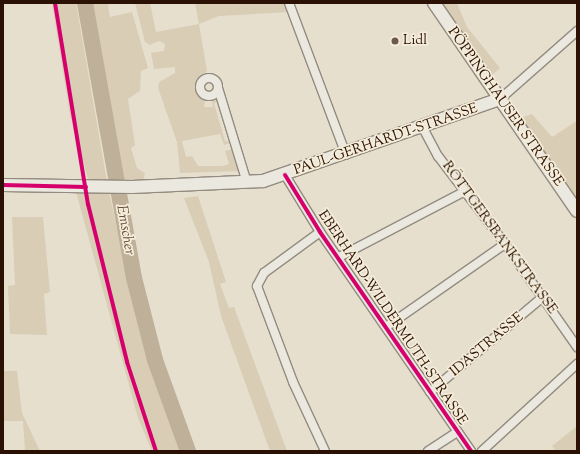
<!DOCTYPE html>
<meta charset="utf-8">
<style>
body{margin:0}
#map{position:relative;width:580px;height:454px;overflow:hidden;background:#e6dfce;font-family:"Sorts Mill Goudy",serif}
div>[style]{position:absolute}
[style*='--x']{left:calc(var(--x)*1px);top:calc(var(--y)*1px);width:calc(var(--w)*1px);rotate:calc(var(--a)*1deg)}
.green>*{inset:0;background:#d9cdb6}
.river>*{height:16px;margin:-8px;padding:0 8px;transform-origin:8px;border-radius:8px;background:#beb099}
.roads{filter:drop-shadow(1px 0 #938b80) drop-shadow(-1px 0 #938b80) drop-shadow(0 1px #938b80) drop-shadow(0 -1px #938b80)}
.minor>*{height:8px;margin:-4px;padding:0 4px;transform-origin:4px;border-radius:4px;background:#ebe8df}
.minor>.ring{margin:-4px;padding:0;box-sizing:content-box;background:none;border:8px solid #ebe8df;border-radius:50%}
.secondary>*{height:12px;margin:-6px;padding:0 6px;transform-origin:6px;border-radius:6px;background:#ebe8df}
.cycleway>*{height:4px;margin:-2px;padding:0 2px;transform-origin:2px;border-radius:2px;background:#d6006c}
.dots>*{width:11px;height:11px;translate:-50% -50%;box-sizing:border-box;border:2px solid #f5edd9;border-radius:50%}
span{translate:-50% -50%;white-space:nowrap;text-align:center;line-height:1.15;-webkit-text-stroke:3.5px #f5edd9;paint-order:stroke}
.poi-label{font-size:14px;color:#2a1103}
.left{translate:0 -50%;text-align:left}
.street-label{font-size:14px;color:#2a1103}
.water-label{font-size:15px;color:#65503c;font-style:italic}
.frame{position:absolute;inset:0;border:4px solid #2a1103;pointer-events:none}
</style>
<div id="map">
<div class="green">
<div style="clip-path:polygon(52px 3px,76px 3px,107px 182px,89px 182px,70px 115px)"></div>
<div style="clip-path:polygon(88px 3px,114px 3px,108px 5px,110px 17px,132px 12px,148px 68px,141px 71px,140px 91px,128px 99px,135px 145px,131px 148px,137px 168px,145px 173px,143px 181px,121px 182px)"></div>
<div style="clip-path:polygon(135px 3px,150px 3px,156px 32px,199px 24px,195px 3px,285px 3px,291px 12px,219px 16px,199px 24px,207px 71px,196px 79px,195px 91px,205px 101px,204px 107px,213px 107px,212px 100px,219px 101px,214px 103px,225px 141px,232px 142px,224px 145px,220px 134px,182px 141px,186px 157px,192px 156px,198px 166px,222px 166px,229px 164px,225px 151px,234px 149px,239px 171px,180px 173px,177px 142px,158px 88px,159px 82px,175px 73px,175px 67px,154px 69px,151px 53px,164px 51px,165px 44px,159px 41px,150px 45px,145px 42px)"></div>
<div style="clip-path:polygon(442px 3px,457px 3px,467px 27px,500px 68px,492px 75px)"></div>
<div style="clip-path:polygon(532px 114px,552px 137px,577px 121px,577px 200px,523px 121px,521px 118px)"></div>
<div style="clip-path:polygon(76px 192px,109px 192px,140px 333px,180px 451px,152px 451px,138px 418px)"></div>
<div style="clip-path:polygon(198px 196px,226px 282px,220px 284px,229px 308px,234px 307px,287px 451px,270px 451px,221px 316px,209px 262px,184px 198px)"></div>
<div style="clip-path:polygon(12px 217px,43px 217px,50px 292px,44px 294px,47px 335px,10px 334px,8px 286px,15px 285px)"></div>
<div style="clip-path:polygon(3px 371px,17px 371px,22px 413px,40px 451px,25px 451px,23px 421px,3px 421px)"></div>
<div style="clip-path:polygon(577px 426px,577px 451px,556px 451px,552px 446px)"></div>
</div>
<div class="river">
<div style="--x:85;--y:3;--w:279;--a:79.9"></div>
<div style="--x:134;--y:278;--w:85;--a:75.6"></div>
<div style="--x:155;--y:360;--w:97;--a:70.1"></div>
</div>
<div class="roads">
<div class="minor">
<div style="--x:289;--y:3;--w:162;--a:69.4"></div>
<div class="ring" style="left:200px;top:78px;width:10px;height:10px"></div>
<div style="--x:218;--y:88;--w:99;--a:73"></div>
<div style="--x:500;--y:99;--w:103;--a:-41.4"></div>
<div style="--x:423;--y:128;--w:32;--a:62"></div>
<div style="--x:438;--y:156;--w:111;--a:52.7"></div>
<div style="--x:505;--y:244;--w:126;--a:55"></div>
<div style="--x:285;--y:175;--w:67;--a:58.4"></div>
<div style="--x:320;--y:232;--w:266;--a:55.4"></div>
<div style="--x:320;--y:232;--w:69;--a:143.8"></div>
<div style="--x:264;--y:273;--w:15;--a:118"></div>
<div style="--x:257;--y:286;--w:103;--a:69.4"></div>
<div style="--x:293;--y:382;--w:76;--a:65.1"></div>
<div style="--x:339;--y:257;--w:142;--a:-27.6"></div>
<div style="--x:386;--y:327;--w:145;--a:-34.9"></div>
<div style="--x:430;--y:392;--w:148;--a:-40.1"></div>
<div style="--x:428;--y:451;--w:35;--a:-33"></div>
<div style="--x:482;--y:451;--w:129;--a:-42.5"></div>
</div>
<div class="secondary">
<div style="--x:434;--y:3;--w:252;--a:55.5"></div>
<div style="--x:3;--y:185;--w:129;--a:0.9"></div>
<div style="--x:132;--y:187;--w:131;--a:-2.6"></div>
<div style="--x:263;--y:181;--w:251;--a:-19.1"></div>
</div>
</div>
<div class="cycleway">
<div style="--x:55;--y:3;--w:204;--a:80.7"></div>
<div style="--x:88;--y:204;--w:163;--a:76.1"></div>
<div style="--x:127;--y:362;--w:94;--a:72"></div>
<div style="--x:285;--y:175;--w:67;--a:58.4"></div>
<div style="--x:320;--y:232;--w:266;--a:55.4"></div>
<div style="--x:3;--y:185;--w:83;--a:1.4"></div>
</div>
<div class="dots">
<div style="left:395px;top:41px;background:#6c594a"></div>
</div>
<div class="poi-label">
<span class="left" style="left:403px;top:41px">Lidl</span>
</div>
<div class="street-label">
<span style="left:505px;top:107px;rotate:55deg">PÖPPINGHAUSER STRASSE</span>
<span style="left:386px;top:140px;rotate:-19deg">PAUL-GERHARDT-STRASSE</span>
<span style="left:499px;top:238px;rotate:54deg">RÖTTGERSBANKSTRASSE</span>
<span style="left:392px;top:318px;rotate:56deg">EBERHARD-WILDERMUTH-STRASSE</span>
<span style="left:487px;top:345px;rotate:-40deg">IDASTRASSE</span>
</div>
<div class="water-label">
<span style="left:125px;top:230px;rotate:80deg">Emscher</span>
</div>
<div class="frame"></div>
</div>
